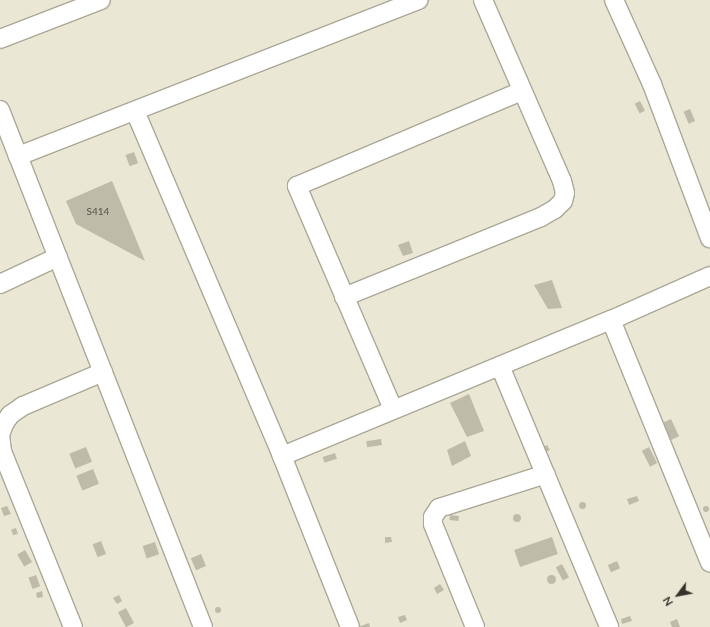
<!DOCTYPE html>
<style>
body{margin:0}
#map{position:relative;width:710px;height:627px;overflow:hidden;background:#eae8d4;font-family:Lato,sans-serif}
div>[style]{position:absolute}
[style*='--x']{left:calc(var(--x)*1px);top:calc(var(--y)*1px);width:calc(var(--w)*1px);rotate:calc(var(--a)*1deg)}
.building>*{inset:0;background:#bebba9;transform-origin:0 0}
.round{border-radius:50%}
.roads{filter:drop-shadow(1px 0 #aba896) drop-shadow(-1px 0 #aba896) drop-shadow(0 1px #aba896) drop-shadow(0 -1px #aba896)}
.minor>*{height:18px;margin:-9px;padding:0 9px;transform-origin:9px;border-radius:9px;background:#fff}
span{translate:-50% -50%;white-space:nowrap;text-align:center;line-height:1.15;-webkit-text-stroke:3px #eae8d4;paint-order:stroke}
.number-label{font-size:10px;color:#56544a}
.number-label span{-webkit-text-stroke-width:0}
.north{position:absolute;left:658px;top:575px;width:40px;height:40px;-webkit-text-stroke:3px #eae8d4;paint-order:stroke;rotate:238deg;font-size:11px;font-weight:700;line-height:16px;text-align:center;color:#34322b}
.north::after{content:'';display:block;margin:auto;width:14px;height:18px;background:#34322b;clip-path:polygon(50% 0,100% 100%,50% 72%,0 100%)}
</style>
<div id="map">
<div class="building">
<div style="left:640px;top:101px;width:11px;height:6px;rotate:63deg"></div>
<div style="left:690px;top:109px;width:13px;height:7px;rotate:67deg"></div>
<div style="left:134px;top:152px;width:12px;height:9px;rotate:70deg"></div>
<div style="clip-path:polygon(112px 181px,145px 261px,76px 224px,66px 201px)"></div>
<div style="clip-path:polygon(409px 241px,413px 253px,403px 256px,398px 245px)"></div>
<div style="clip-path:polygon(552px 280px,562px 308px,548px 309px,534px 285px)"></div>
<div style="clip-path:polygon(469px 394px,484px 431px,467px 437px,450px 403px)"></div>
<div style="left:671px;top:419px;width:19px;height:9px;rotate:65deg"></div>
<div style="left:381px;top:439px;width:6px;height:15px;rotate:81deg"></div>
<div style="clip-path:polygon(465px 441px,471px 456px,452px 466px,447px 450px)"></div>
<div style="clip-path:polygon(547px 445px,550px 450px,543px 453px,541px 448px)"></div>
<div style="left:86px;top:447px;width:16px;height:18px;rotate:68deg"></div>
<div style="left:649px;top:447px;width:18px;height:8px;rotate:63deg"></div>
<div style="left:335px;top:453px;width:6px;height:13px;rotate:72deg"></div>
<div style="left:93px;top:469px;width:16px;height:18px;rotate:68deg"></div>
<div style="clip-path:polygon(637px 496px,639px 501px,629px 505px,627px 499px)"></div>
<div class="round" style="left:578.5px;top:501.5px;width:7px;height:7px"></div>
<div style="clip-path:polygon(7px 506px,11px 514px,4px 516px,1px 508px)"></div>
<div class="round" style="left:703px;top:506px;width:6px;height:6px"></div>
<div class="round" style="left:513px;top:514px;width:8px;height:8px"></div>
<div style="left:450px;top:515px;width:9px;height:5px;rotate:6deg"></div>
<div style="left:16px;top:528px;width:6px;height:5px;rotate:72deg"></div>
<div style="clip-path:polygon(385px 537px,391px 537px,392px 542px,385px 543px)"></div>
<div style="left:552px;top:537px;width:18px;height:40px;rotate:71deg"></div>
<div style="left:101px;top:541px;width:14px;height:9px;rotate:69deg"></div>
<div style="left:155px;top:542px;width:13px;height:13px;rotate:72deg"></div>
<div style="left:25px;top:550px;width:14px;height:9px;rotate:60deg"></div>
<div style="left:201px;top:554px;width:13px;height:11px;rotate:67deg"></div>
<div style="left:617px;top:561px;width:8px;height:10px;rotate:67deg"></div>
<div style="left:562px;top:564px;width:15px;height:7px;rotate:62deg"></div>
<div class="round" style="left:546.5px;top:574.5px;width:9px;height:9px"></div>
<div style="left:36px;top:575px;width:12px;height:8px;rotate:70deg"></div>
<div style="clip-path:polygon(440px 584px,444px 590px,437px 594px,434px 588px)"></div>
<div style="clip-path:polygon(42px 591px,43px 597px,37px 598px,36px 593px)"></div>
<div style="clip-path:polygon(119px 595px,122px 601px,117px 604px,113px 598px)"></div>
<div class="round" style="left:215px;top:607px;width:6px;height:6px"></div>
<div style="left:126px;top:608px;width:17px;height:9px;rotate:62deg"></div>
<div style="clip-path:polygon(405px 615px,407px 620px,400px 623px,398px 617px)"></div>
<div style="clip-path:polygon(630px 616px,632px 621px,622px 624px,621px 619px)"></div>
<div style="clip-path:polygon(677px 619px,680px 627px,672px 627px,670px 622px)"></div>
<div style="clip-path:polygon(369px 623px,370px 627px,358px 627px)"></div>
</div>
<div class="roads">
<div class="minor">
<div style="--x:614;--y:0;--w:92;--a:65.7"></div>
<div style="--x:652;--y:84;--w:165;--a:69.4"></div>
<div style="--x:0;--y:39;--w:108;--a:-21.1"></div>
<div style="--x:0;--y:110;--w:49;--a:68.6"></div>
<div style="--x:135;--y:111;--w:375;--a:66.9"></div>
<div style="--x:282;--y:456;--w:184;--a:68.3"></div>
<div style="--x:0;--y:284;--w:64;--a:-25"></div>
<div style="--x:344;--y:297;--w:213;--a:-22.1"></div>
<div style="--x:541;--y:217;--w:16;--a:-30"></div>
<div style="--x:555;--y:209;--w:11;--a:-45"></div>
<div style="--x:563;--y:201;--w:8;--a:-76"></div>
<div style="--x:565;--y:193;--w:12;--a:-104"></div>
<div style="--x:562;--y:181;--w:197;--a:-113.6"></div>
<div style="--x:611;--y:320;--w:262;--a:67.8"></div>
<div style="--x:500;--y:366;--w:283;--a:67.3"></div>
<div style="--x:393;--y:409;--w:243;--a:-113.3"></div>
<div style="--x:297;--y:186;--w:244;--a:-22.9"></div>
<div style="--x:282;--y:456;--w:356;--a:-22.5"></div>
<div style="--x:611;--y:320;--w:108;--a:-24"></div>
<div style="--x:73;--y:627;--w:190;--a:-112"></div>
<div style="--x:2;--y:451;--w:16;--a:-97"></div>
<div style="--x:0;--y:435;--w:12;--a:-70"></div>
<div style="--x:4;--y:424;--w:11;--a:-56"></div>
<div style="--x:10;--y:415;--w:16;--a:-35"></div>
<div style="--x:23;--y:406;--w:87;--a:-23"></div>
<div style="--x:203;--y:627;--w:506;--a:-111.44"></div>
<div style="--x:18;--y:156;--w:430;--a:-21.3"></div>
<div style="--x:475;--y:627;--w:111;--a:-112.2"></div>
<div style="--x:433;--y:524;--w:7;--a:-90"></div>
<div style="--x:433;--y:517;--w:11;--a:-56"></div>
<div style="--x:439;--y:508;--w:112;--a:-17.6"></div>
</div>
</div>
<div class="number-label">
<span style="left:98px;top:212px">S414</span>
</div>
<div class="north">N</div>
</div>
